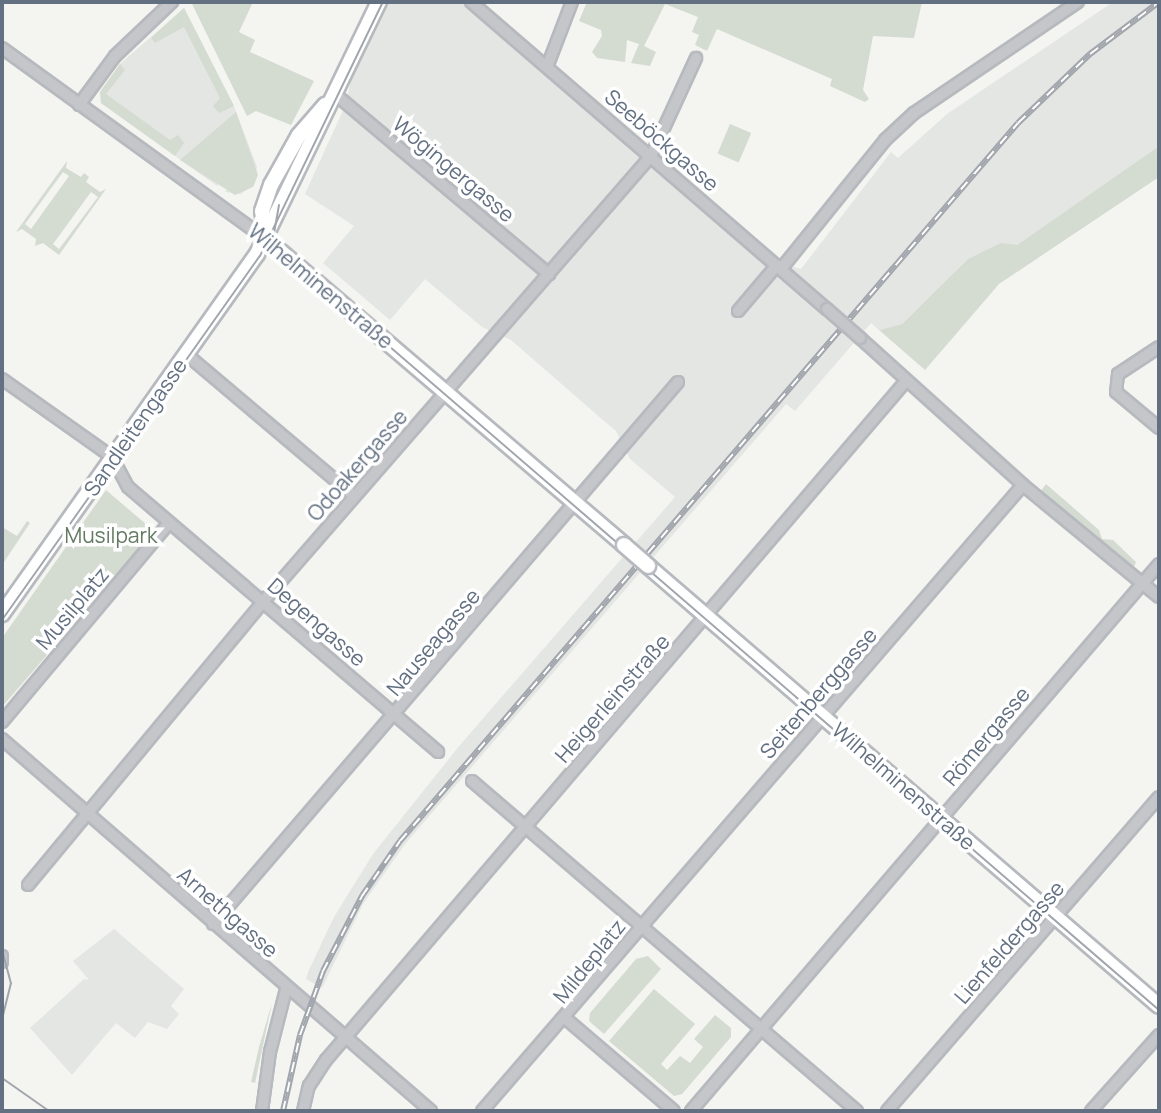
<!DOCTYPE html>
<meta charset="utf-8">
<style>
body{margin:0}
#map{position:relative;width:1161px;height:1113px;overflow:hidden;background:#f4f4f0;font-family:Manrope,sans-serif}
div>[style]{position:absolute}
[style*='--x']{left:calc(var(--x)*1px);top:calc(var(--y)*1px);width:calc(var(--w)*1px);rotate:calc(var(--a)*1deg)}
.built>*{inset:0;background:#e4e6e3}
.green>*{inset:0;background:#d4dbd1;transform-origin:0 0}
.roads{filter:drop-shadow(2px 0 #b6b9be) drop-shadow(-2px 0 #b6b9be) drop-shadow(0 2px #b6b9be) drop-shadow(0 -2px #b6b9be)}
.street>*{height:10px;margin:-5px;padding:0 5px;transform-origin:5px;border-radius:5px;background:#c4c6ca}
.secondary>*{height:14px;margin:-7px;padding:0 7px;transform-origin:7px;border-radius:7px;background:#fff}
.tram>*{height:2px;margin:-1px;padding:0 1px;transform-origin:1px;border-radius:1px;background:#a1a6ad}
.rail>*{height:6px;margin-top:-3px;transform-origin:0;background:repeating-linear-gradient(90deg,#fff 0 10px,#a1a6ad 0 20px);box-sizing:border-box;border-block:2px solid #a1a6ad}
.bridges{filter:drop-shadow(2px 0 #b6b9be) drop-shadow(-2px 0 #b6b9be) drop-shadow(0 2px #b6b9be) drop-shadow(0 -2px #b6b9be)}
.street-bridge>*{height:10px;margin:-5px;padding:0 5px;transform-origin:5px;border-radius:5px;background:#c4c6ca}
.secondary-bridge>*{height:14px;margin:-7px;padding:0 7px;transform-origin:7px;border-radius:7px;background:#fff}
span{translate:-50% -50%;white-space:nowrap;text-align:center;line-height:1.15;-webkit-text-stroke:7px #fff;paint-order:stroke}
.street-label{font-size:21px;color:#627082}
.park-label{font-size:21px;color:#637961}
.frame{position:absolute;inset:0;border:4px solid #627082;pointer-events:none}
</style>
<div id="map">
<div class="built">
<div style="clip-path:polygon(369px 2px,464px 2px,760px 258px,801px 269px,891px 152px,898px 158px,947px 114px,1113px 2px,1159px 2px,1159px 146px,1017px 245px,968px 259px,902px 324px,879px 330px,871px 323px,795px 411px,786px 404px,405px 844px,363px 904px,322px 988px,306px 979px,308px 972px,334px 917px,373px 854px,460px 745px,675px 497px,630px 459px,616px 431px,596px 414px,511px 340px,482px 327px,425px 279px,390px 320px,323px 263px,354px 226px,305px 194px,345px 106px)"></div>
<div style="clip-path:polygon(184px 8px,234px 106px,257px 167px,255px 183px,241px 194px,225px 192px,227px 188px,219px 183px,217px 186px,101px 103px,100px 92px,120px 64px)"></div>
<div style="clip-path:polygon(114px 929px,184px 989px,171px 1006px,179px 1014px,167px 1029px,148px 1022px,135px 1038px,116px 1023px,72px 1075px,30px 1028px,84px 979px,89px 980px,73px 961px)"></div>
</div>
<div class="green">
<div style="clip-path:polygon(253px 2px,239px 32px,255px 40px,250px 52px,314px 81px,291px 125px,256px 111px,247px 116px,192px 4px)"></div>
<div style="clip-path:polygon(587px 2px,922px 2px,914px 38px,873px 36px,863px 90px,869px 99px,865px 102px,830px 86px,832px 79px,717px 29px,707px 51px,695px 45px,699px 35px,692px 32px,698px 17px,665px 4px,644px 46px,656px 52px,650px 66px,631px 63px,639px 44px,627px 40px,625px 62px,597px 58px,592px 52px,602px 36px,601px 30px,579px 21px)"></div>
<div style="clip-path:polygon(184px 8px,234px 106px,219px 113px,213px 106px,220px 98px,184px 27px,155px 43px,151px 38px)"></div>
<div style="clip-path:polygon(120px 64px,125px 70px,106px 94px,170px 140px,178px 135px,184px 143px,175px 156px,101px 103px,100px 92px)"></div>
<div style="clip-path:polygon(236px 112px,258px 175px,253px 187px,235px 195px,180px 160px)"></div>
<div style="left:730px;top:124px;width:23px;height:32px;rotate:23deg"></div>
<div style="clip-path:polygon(1159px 146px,1159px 177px,999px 284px,925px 370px,879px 330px,902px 324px,968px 259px,1001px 243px,1017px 245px)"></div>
<div style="clip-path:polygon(evenodd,67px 161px,66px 168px,81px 177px,84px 173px,89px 177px,86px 182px,100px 192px,106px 189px,59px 255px,43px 243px,35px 246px,36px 239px,22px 229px,16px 232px,67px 161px,63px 172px,69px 176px,31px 229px,25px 224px,63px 172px,67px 161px,91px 192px,98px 197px,59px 249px,53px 244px,91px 192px)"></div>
<div style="clip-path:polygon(1046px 484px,1099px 530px,1102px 539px,1113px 540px,1136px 562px,1134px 567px,1041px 491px)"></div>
<div style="clip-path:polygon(106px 490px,154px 531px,2px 707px,2px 638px)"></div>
<div style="clip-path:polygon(27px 521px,30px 523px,2px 565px,2px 527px,17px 536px)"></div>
<div style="clip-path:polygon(648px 956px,661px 969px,604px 1034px,589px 1021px,590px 1013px,636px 959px)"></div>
<div style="clip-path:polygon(654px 989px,695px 1024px,661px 1064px,667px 1070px,680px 1056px,690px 1063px,703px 1047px,694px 1039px,715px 1015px,731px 1028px,731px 1037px,682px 1094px,674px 1096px,609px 1041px)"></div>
<div style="clip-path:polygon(272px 1003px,255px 1083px,251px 1082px,259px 1047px)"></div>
</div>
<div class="roads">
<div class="street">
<div style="--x:471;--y:2;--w:470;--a:40.8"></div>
<div style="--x:2;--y:48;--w:326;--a:35.9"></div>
<div style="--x:547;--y:67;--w:70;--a:-69"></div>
<div style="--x:335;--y:94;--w:280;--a:40.1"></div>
<div style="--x:79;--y:105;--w:61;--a:-53.7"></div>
<div style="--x:115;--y:56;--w:79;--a:-43.5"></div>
<div style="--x:781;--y:269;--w:166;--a:-51.1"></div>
<div style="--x:885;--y:140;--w:40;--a:-43"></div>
<div style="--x:914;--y:113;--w:198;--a:-34.1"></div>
<div style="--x:738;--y:311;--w:60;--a:-49.7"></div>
<div style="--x:860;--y:338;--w:219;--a:42"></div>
<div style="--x:1023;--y:485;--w:176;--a:39.5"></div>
<div style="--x:1159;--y:347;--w:49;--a:146.6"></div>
<div style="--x:1118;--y:374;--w:18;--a:96"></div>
<div style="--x:1116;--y:392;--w:56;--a:39.9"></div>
<div style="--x:186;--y:354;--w:220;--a:40.2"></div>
<div style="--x:2;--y:379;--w:135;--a:35.3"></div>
<div style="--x:112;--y:457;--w:34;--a:62"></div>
<div style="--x:128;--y:487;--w:408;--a:40.5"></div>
<div style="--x:2;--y:722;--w:260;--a:-50"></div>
<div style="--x:2;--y:739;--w:568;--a:40.93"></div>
<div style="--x:472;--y:781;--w:507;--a:40.6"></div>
<div style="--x:28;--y:885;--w:386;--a:-50.3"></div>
<div style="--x:275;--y:588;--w:573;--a:-48.96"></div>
<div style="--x:651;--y:156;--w:108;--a:-65.3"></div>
<div style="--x:213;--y:924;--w:714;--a:-49.37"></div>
<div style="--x:2;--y:956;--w:6;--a:90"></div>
<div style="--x:565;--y:1018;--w:143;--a:40.5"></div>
<div style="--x:262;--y:1111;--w:60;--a:-82.3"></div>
<div style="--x:270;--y:1052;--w:65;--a:-75.7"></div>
<div style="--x:303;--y:1111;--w:26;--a:-77"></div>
<div style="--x:309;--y:1086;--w:31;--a:-57"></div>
<div style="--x:326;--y:1060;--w:893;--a:-49.5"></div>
<div style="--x:482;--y:1111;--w:827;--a:-49.17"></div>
<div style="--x:691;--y:1111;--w:720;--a:-49.45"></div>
<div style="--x:887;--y:1111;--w:415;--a:-49.1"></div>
<div style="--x:1091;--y:1111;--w:102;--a:-48.2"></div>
</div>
<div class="secondary">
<div style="--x:266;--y:239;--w:471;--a:40.5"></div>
<div style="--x:266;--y:239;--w:28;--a:-98"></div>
<div style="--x:262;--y:211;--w:28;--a:-71"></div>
<div style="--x:271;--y:185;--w:57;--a:-60.8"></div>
<div style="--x:299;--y:135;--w:40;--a:-49"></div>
<div style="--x:648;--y:566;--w:674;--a:40.73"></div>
<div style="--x:2;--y:614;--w:441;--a:-54.7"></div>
<div style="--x:257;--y:254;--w:280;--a:-64.2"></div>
</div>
</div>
<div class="tram">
<div style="--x:279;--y:205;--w:29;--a:100"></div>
<div style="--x:274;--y:234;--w:29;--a:61"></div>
<div style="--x:288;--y:259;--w:1150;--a:40.77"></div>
<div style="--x:2;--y:620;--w:446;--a:-54.7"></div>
<div style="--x:260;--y:256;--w:282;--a:-64.2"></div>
<div style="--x:2;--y:950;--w:34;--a:75"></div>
<div style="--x:11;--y:983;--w:37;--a:104"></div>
<div style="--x:2;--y:1078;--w:57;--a:35.1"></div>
</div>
<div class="rail">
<div style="--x:283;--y:1111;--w:78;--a:-77.4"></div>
<div style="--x:300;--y:1035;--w:68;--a:-70.2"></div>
<div style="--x:323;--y:971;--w:85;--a:-62.5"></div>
<div style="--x:362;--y:896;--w:67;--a:-55.4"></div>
<div style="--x:400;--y:841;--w:947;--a:-49.28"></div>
<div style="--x:1018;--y:123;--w:100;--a:-43.8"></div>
<div style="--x:1090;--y:54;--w:86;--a:-37"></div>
</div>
<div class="bridges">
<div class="street-bridge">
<div style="--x:827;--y:309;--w:44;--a:41.3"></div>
</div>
<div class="secondary-bridge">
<div style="--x:624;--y:545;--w:32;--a:41"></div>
</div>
</div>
<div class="street-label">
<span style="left:662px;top:140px;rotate:41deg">Seeböckgasse</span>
<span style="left:454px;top:169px;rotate:40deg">Wögingergasse</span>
<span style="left:321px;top:286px;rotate:40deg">Wilhelminenstraße</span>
<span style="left:135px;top:427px;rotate:-55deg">Sandleitengasse</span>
<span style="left:357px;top:465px;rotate:-49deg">Odoakergasse</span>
<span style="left:72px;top:608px;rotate:-50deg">Musilplatz</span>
<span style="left:317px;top:622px;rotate:41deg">Degengasse</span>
<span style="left:433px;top:642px;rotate:-50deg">Nauseagasse</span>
<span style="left:818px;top:693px;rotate:-49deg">Seitenberggasse</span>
<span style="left:612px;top:698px;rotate:-49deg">Heigerleinstraße</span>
<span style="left:986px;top:736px;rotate:-50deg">Römergasse</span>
<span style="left:904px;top:786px;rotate:41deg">Wilhelminenstraße</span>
<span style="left:228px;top:912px;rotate:41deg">Arnethgasse</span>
<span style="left:1009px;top:942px;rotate:-49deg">Lienfeldergasse</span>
<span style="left:589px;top:961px;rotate:-51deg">Mildeplatz</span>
</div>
<div class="park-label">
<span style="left:111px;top:535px">Musilpark</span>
</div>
<div class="frame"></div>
</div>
